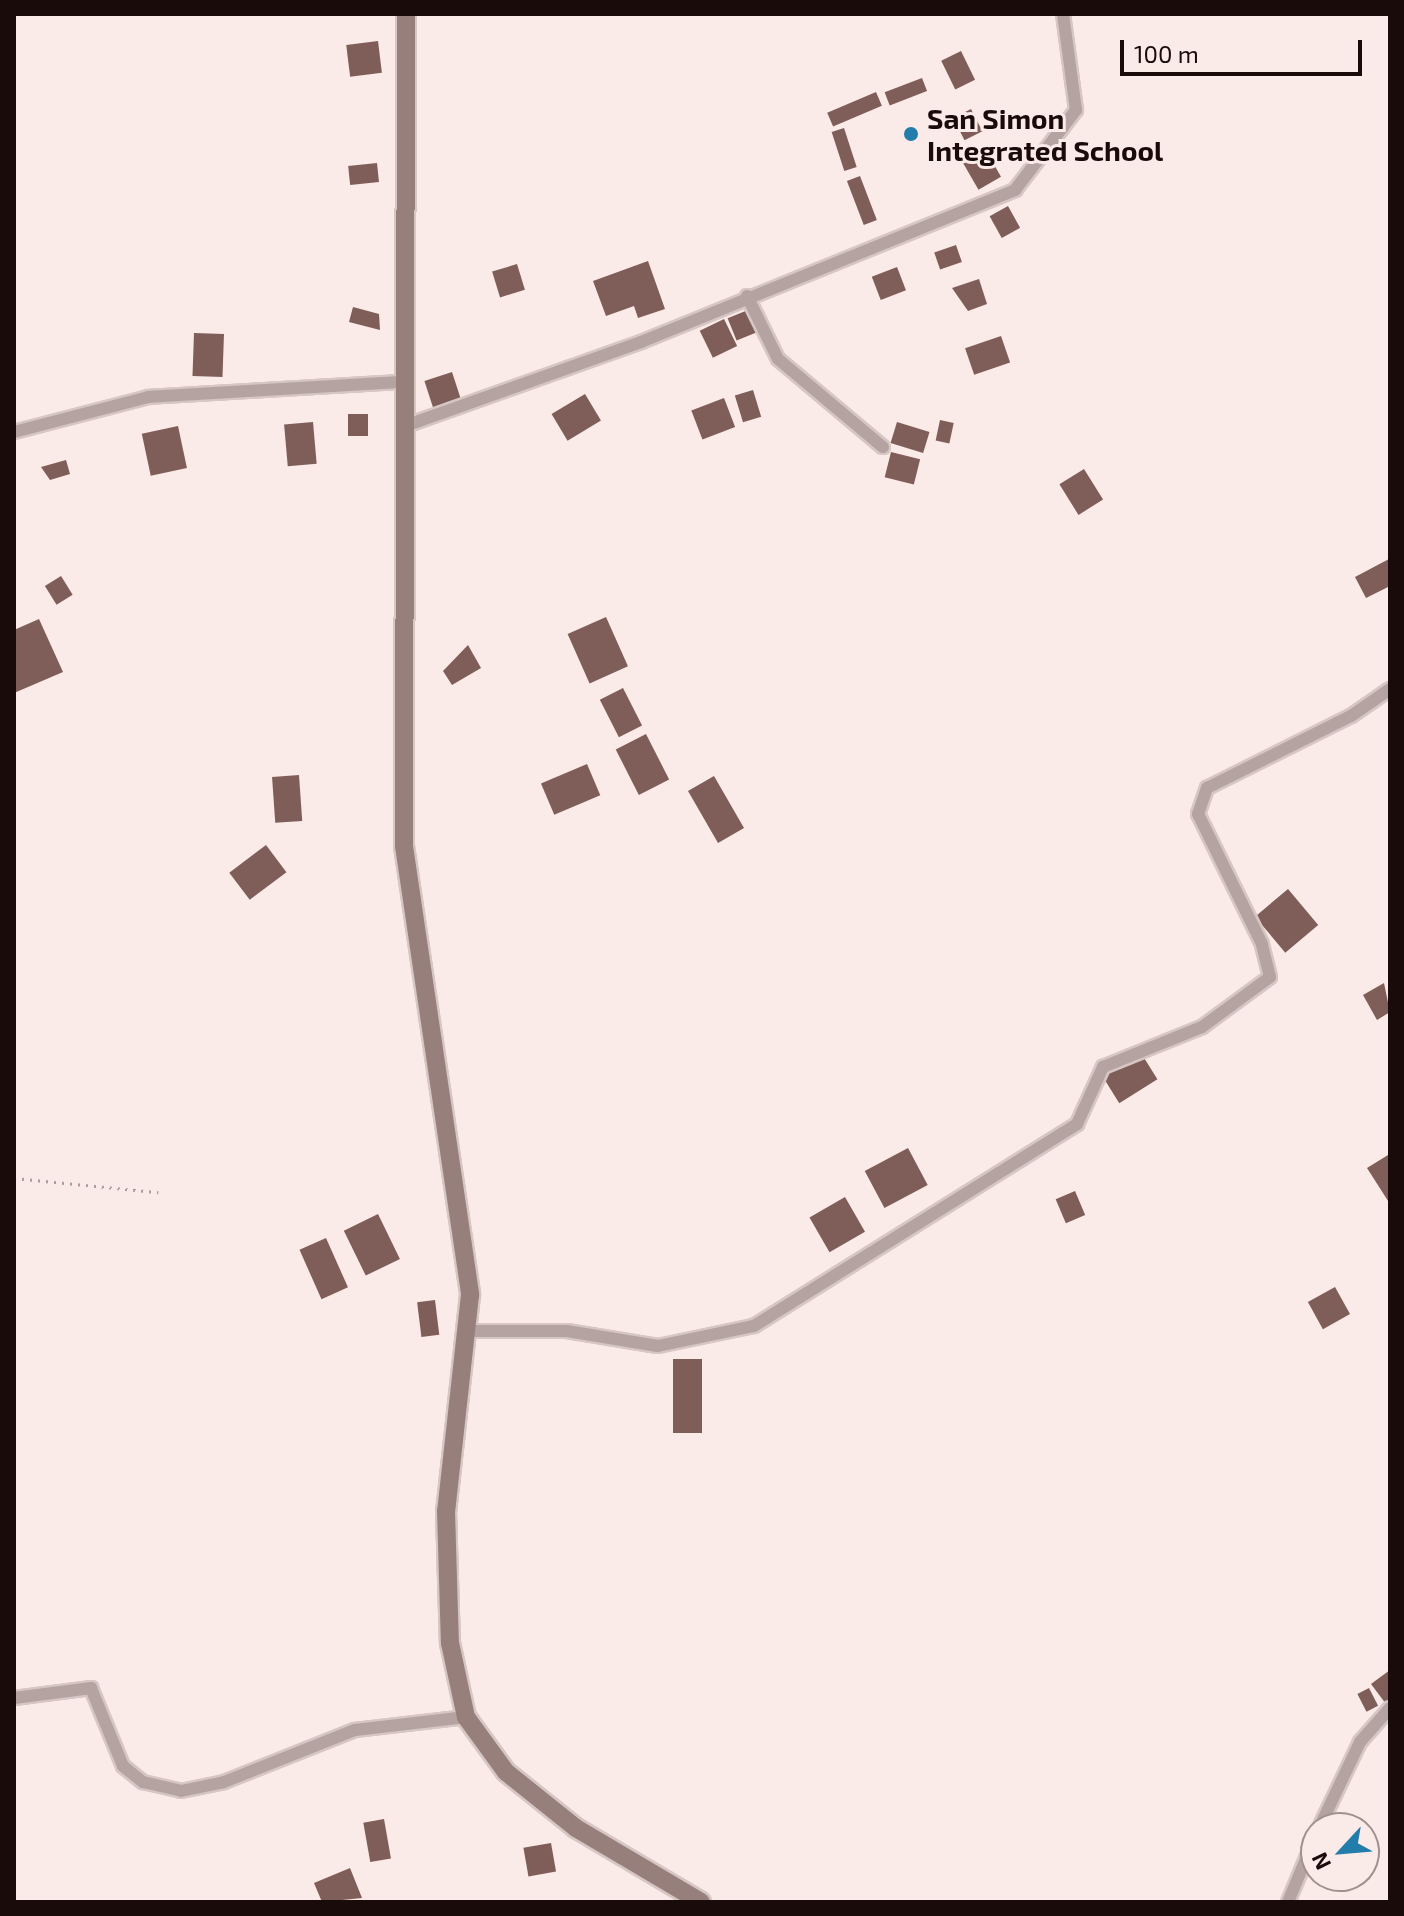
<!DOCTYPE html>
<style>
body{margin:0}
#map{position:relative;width:1404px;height:1916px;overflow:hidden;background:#faeae8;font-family:"Exo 2",sans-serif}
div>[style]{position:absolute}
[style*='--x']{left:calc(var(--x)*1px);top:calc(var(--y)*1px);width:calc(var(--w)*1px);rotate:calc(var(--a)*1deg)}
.building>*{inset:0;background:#7f5d59;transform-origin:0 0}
.path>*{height:3px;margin-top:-1.5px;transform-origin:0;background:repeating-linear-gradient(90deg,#ac9d9c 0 2px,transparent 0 8px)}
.roads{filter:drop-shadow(2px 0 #d6c6c4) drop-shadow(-2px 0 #d6c6c4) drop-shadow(0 2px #d6c6c4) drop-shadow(0 -2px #d6c6c4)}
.street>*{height:12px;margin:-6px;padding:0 6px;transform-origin:6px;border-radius:6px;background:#b4a3a0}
.secondary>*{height:18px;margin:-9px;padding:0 9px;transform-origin:9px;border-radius:9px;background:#977f7b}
.dots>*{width:22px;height:22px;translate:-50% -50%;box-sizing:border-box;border:4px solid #faeae8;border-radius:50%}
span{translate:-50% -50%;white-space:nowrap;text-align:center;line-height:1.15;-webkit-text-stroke:6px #faeae8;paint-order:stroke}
.poi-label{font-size:28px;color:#180b0a;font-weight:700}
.left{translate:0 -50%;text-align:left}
.frame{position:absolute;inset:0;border:16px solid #180b0a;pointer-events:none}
.north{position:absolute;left:1300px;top:1812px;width:80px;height:80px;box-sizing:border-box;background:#faeae8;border:2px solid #a0918f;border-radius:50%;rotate:244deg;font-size:22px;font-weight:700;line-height:32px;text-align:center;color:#180b0a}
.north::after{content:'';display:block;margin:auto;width:28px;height:36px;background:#227dab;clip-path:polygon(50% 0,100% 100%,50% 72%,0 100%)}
.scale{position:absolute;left:1120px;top:40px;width:242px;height:36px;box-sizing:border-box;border:4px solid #180b0a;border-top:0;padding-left:10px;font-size:24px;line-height:28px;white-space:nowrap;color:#180b0a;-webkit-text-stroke:6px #faeae8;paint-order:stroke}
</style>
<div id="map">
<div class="building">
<div style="left:378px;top:41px;width:32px;height:32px;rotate:83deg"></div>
<div style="left:961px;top:51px;width:32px;height:22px;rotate:64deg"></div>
<div style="left:922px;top:78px;width:14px;height:40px;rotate:69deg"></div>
<div style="left:876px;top:92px;width:15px;height:53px;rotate:67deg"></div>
<div style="left:971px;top:109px;width:25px;height:20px;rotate:63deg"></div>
<div style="left:844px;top:128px;width:41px;height:13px;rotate:72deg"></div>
<div style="left:985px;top:149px;width:32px;height:26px;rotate:60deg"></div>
<div style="left:377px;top:163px;width:19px;height:29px;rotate:84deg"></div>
<div style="left:860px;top:176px;width:47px;height:14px;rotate:69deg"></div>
<div style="left:1008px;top:206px;width:25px;height:21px;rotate:61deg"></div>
<div style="left:956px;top:245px;width:18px;height:23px;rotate:71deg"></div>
<div style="clip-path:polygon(648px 261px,665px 309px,638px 318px,634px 306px,606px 316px,593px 281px)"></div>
<div style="left:517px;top:264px;width:27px;height:26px;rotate:73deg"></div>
<div style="left:897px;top:267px;width:25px;height:27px;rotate:69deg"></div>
<div style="clip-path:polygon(979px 279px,987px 304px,968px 311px,952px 288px)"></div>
<div style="clip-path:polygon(353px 307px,379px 314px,380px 330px,349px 322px)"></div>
<div style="left:748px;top:310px;width:24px;height:22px;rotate:68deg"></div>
<div style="left:724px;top:319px;width:30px;height:27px;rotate:64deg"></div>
<div style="left:194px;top:333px;width:30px;height:43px;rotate:2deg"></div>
<div style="left:1001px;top:336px;width:28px;height:38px;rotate:71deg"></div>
<div style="left:452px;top:372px;width:29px;height:29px;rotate:72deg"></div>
<div style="left:753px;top:390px;width:28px;height:19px;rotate:73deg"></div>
<div style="left:585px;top:394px;width:31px;height:39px;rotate:59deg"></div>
<div style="left:724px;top:398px;width:31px;height:35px;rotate:69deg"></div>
<div style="left:348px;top:414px;width:20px;height:22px"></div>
<div style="left:940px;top:420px;width:14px;height:21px;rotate:12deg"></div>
<div style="left:313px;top:422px;width:42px;height:29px;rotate:85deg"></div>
<div style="left:897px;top:422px;width:34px;height:22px;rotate:17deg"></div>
<div style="left:178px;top:426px;width:43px;height:37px;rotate:78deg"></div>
<div style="left:891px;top:452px;width:30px;height:26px;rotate:14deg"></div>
<div style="clip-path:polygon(66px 460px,70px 474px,50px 480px,41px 467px)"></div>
<div style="left:1084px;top:469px;width:36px;height:29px;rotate:58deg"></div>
<div style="clip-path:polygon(1389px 559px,1390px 586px,1366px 598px,1355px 577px)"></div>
<div style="left:61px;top:576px;width:22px;height:19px;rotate:58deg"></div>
<div style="left:606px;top:617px;width:54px;height:42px;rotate:66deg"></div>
<div style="clip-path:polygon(39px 619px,63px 672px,14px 693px,14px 630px)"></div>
<div style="clip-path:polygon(468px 645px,481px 668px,452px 685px,443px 671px)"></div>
<div style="left:623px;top:688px;width:42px;height:26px;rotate:63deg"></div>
<div style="left:646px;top:734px;width:51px;height:34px;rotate:63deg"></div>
<div style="left:587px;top:764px;width:34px;height:50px;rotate:67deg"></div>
<div style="left:299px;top:775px;width:46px;height:27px;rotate:86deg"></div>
<div style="left:714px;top:776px;width:60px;height:30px;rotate:60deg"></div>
<div style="left:266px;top:845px;width:34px;height:46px;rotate:53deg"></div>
<div style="left:1288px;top:889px;width:47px;height:43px;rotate:50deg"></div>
<div style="clip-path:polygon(1384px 983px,1390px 1012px,1377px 1020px,1363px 995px)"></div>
<div style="left:1141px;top:1053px;width:31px;height:45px;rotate:58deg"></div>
<div style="left:908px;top:1148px;width:42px;height:49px;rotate:62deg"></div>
<div style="clip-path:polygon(1388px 1155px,1390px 1158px,1390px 1204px,1367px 1168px)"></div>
<div style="left:1075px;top:1191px;width:26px;height:21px;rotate:67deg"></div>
<div style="left:845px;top:1197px;width:40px;height:41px;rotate:60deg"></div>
<div style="left:378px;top:1214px;width:50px;height:38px;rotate:64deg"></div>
<div style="left:326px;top:1238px;width:54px;height:29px;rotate:66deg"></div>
<div style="left:1335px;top:1287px;width:31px;height:31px;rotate:61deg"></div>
<div style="left:435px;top:1300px;width:35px;height:18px;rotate:83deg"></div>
<div style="left:673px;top:1359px;width:29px;height:74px"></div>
<div style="clip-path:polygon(1390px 1670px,1390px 1701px,1386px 1704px,1371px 1684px)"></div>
<div style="left:1369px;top:1688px;width:20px;height:13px;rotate:63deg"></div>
<div style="left:384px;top:1819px;width:40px;height:21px;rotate:80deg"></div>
<div style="left:551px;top:1843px;width:29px;height:28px;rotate:80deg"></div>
<div style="clip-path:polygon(350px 1868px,362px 1898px,322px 1902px,314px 1883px)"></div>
</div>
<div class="path">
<div style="--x:14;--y:1178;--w:145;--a:5.6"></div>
</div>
<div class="roads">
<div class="street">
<div style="--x:747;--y:296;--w:70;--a:63.8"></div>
<div style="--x:778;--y:359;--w:137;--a:40"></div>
<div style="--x:405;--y:426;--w:251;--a:-19.6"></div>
<div style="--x:641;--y:342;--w:404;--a:-22.1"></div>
<div style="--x:1015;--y:190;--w:101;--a:-52.7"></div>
<div style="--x:1076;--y:110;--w:97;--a:-97.7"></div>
<div style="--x:14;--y:432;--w:138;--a:-14.6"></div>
<div style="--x:148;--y:397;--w:255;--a:-3.4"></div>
<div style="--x:470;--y:1331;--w:97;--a:0"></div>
<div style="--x:567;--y:1331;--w:92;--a:9.4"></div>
<div style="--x:658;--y:1346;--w:98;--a:-11.8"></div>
<div style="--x:754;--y:1326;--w:381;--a:-32"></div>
<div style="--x:1077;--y:1124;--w:63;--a:-65.5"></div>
<div style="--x:1103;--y:1067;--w:107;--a:-22"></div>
<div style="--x:1202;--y:1027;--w:84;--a:-36.3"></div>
<div style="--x:1270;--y:977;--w:34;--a:-104"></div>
<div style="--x:1262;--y:944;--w:145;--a:-116.2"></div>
<div style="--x:1198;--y:814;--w:28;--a:-71"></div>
<div style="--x:1207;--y:788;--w:161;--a:-26.6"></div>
<div style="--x:1351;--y:716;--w:47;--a:-34.7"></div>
<div style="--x:14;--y:1698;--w:78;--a:-7.4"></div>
<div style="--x:91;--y:1688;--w:84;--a:67.7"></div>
<div style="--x:123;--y:1766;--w:26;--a:39"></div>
<div style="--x:143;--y:1782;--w:39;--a:13"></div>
<div style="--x:181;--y:1791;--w:44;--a:-11.8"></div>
<div style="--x:224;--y:1782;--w:141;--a:-21.7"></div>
<div style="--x:355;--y:1730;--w:112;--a:-6.7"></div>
<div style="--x:1319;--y:1828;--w:95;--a:-64.5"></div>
<div style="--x:1360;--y:1742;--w:45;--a:-48.6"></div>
<div style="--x:1288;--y:1902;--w:73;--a:-67.3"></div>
</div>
<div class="secondary">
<div style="--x:406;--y:14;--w:832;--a:90.14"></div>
<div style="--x:404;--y:846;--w:454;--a:81.6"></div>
<div style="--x:470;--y:1295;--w:217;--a:96.3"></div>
<div style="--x:446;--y:1511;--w:132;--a:88.3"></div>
<div style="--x:450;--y:1643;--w:76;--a:77.8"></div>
<div style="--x:466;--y:1717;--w:68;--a:54"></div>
<div style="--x:506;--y:1772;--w:90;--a:38.7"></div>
<div style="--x:576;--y:1828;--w:145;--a:30.6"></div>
</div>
</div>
<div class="dots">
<div style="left:911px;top:134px;background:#227dab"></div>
</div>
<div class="poi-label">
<span class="left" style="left:927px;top:134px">San Simon<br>Integrated School</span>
</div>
<div class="frame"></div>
<div class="north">N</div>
<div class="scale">100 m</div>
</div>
